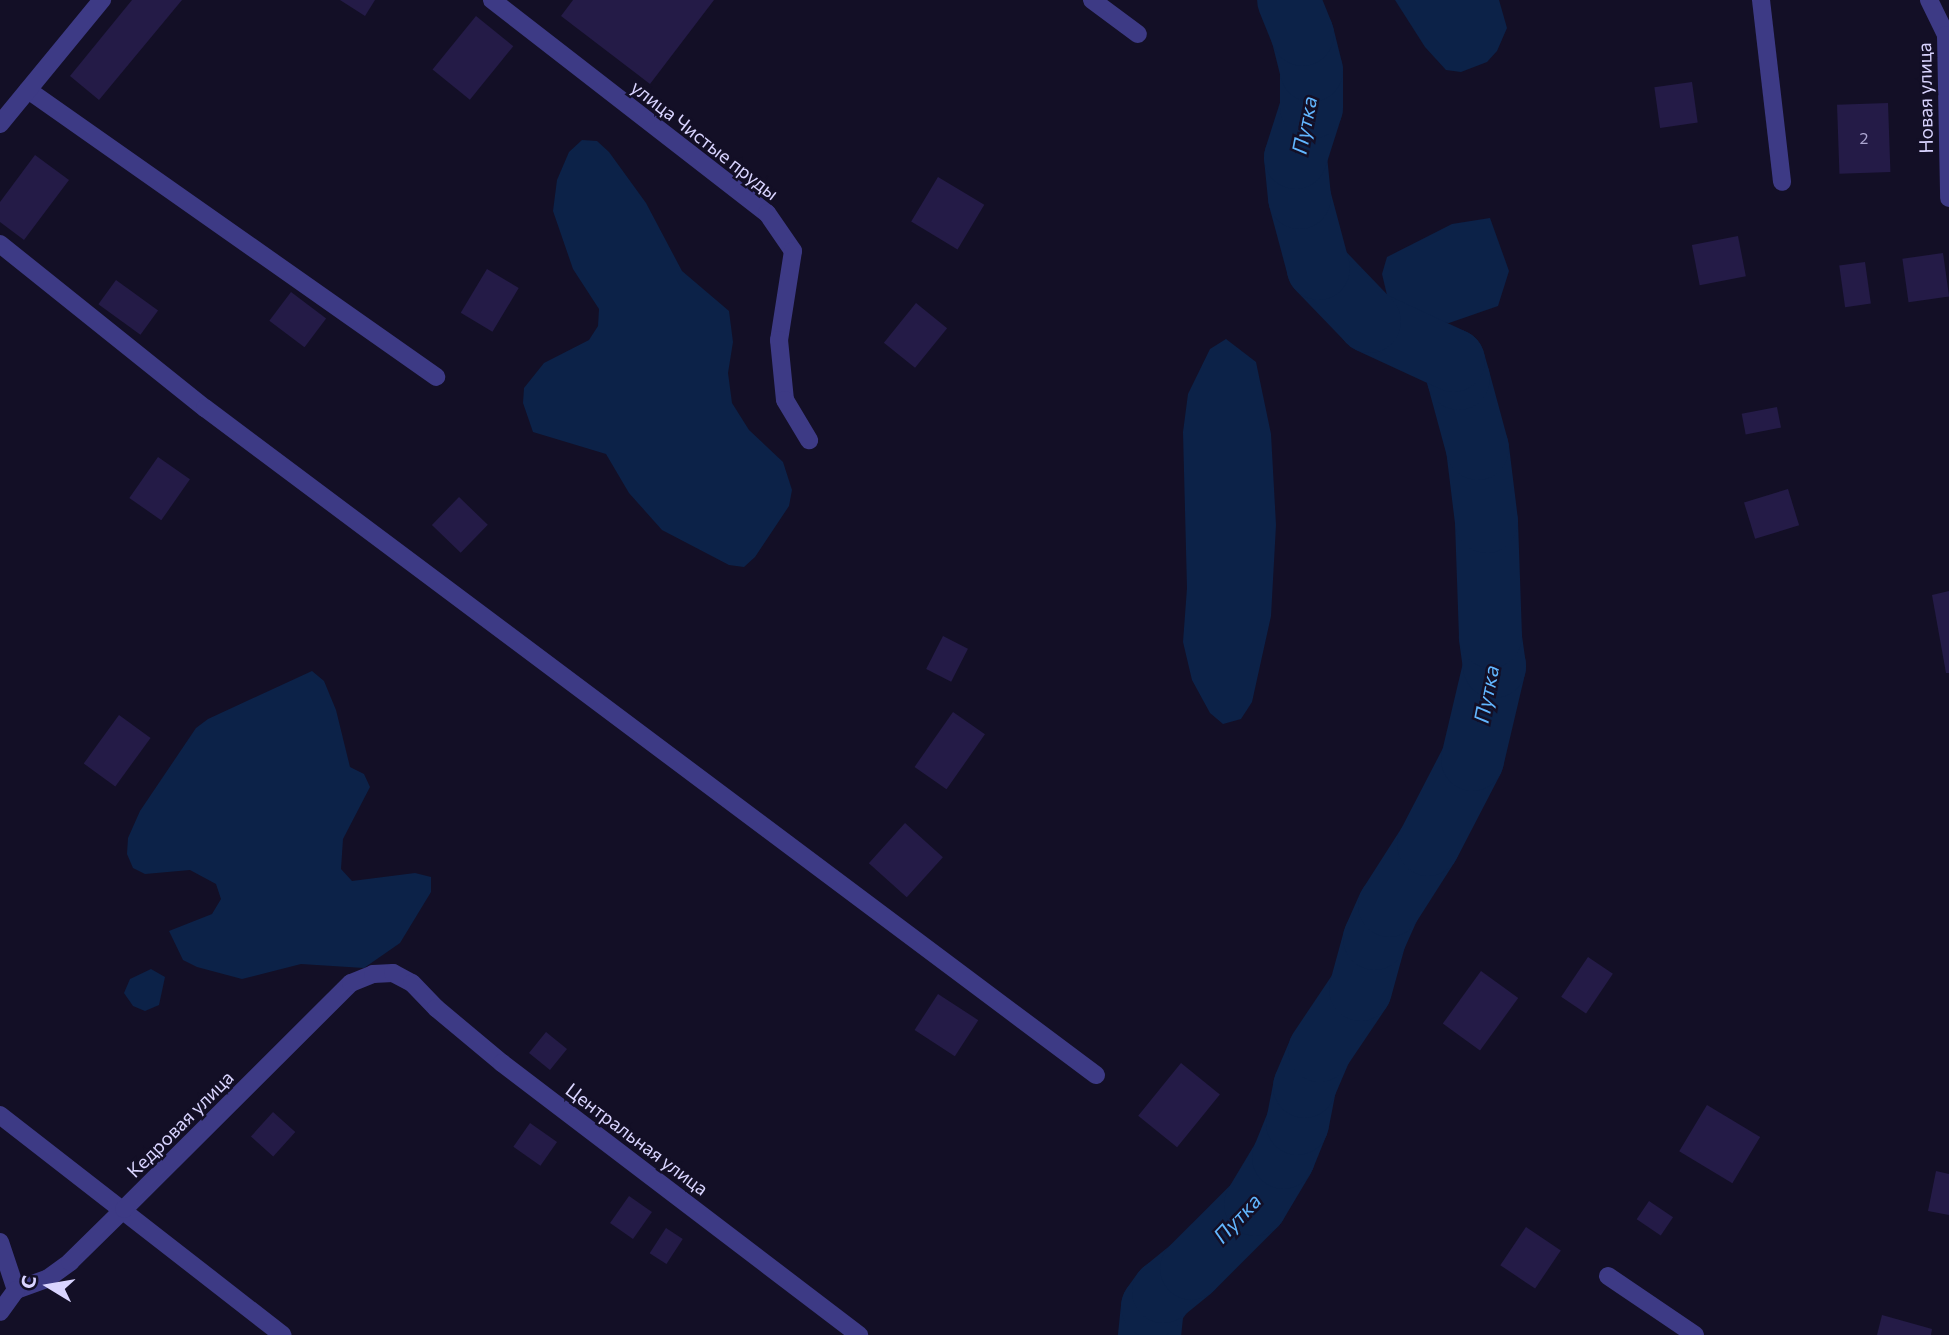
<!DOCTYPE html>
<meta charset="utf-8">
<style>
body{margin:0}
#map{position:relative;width:1949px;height:1335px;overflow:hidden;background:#130f26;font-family:Commissioner,sans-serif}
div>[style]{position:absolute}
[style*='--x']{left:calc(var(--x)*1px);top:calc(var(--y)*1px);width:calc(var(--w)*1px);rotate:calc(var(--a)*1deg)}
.water>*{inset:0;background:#0c2248}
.river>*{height:63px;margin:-31.5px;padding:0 31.5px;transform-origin:31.5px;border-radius:31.5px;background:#0c2248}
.building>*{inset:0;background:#241b47;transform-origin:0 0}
.service>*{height:18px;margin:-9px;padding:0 9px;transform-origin:9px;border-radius:9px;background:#3d3a85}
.pedestrian>*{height:18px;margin:-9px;padding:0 9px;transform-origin:9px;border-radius:9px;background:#3d3a85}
.minor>*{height:18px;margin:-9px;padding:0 9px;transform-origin:9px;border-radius:9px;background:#3d3a85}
span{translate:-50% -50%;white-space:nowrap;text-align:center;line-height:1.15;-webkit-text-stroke:5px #130f26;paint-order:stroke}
.number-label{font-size:16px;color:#aca6d1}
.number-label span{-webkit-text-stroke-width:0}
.street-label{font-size:19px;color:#d9d4ff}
.water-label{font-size:21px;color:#62b6ff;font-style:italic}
.north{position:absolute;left:14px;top:1251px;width:70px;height:70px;-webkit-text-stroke:5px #130f26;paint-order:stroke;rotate:281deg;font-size:19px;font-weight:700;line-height:28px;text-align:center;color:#d9d4ff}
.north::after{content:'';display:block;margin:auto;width:24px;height:32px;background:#d9d4ff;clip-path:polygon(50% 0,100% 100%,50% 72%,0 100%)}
</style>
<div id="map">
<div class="water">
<div style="clip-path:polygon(1395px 0,1499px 0,1507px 28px,1497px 51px,1487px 62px,1461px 72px,1446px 70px,1425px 47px)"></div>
<div style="clip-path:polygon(582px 140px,597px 141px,609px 152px,646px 203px,682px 271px,729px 311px,733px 342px,728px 373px,732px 403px,749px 430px,783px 462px,792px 490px,789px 506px,755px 557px,744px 567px,729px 565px,662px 530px,629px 493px,606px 454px,533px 432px,523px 403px,524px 388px,544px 363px,589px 340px,598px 326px,599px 309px,573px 269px,553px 211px,557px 180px,569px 152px)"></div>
<div style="clip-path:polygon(1490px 218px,1509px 271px,1498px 306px,1449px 323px,1431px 322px,1397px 310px,1387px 295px,1382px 274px,1387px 257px,1452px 224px)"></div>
<div style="clip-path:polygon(1226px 339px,1256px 362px,1271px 434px,1276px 525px,1271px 616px,1252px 702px,1241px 719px,1223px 724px,1210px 713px,1192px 680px,1183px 642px,1187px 588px,1183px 432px,1188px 394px,1210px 349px)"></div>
<div style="clip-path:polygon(312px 671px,324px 681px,336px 710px,350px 767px,364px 774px,370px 787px,343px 839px,341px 869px,352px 881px,415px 873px,431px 877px,431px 892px,400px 943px,364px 968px,301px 964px,242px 979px,197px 967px,183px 960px,169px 931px,212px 914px,221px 899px,216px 884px,190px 870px,145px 874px,133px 868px,127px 854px,128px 838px,140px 811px,196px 728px,208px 719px)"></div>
<div style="clip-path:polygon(151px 969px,165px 977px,159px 1005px,145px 1011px,133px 1006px,124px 993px,130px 979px)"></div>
</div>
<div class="river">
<div style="--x:1149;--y:1335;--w:29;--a:-84"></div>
<div style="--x:1152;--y:1306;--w:19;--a:-54"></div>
<div style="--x:1163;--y:1291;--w:36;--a:-39"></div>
<div style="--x:1191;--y:1268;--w:91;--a:-45"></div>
<div style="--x:1255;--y:1204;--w:55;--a:-59.2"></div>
<div style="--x:1283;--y:1157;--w:37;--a:-68"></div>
<div style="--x:1297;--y:1123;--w:38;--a:-79"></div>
<div style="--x:1304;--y:1086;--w:39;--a:-67"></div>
<div style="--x:1319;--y:1050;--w:73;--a:-56.1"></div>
<div style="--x:1360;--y:989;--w:53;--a:-74.6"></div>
<div style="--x:1374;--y:938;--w:36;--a:-66"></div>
<div style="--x:1389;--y:905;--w:72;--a:-57.4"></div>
<div style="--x:1428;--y:844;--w:96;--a:-62.6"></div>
<div style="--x:1472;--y:759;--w:96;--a:-76.7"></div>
<div style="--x:1494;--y:666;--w:30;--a:-98"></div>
<div style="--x:1490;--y:636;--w:115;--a:-92"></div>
<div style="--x:1486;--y:521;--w:74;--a:-97"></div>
<div style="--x:1477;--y:448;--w:73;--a:-105.2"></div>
<div style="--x:1458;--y:378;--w:19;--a:-106"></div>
<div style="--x:1453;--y:360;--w:93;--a:-155.1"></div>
<div style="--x:1369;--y:321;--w:74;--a:-133.9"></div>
<div style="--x:1318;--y:268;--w:73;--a:-105"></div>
<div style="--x:1299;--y:197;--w:40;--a:-95.7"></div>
<div style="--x:1295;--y:157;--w:52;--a:-72.3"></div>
<div style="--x:1311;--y:107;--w:37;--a:-90"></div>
<div style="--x:1311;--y:70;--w:37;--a:-104"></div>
<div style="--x:1302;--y:34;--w:37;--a:-112"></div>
</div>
<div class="building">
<div style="clip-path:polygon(132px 0,182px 0,99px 100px,70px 76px)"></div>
<div style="clip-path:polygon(340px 0,375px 0,365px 16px)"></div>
<div style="clip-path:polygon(573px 0,714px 0,650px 84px,561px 16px)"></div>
<div style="left:476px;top:16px;width:48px;height:69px;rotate:39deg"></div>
<div style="left:1692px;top:82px;width:41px;height:38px;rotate:82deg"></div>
<div style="left:1888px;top:103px;width:69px;height:51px;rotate:88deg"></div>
<div style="clip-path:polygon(35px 155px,69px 180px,24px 240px,0 222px,0 202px)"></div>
<div style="left:938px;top:177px;width:54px;height:52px;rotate:31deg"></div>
<div style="left:1738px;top:236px;width:41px;height:47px;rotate:79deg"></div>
<div style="left:1943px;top:253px;width:44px;height:41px;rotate:82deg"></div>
<div style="left:1865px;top:262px;width:42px;height:26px;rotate:82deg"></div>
<div style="left:487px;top:269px;width:37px;height:51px;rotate:31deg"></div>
<div style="left:116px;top:280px;width:52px;height:30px;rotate:36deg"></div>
<div style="left:291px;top:292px;width:44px;height:36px;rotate:37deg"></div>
<div style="left:916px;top:303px;width:40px;height:51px;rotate:39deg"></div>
<div style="left:1777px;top:407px;width:21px;height:36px;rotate:79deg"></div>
<div style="left:158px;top:457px;width:39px;height:50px;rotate:35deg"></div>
<div style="left:1788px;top:489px;width:38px;height:46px;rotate:73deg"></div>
<div style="left:459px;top:497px;width:40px;height:39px;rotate:44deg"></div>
<div style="clip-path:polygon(1949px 591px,1949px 673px,1946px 673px,1932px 595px)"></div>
<div style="left:943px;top:636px;width:28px;height:37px;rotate:27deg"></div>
<div style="left:953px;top:712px;width:39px;height:67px;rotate:35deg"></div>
<div style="left:119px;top:715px;width:39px;height:60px;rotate:36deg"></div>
<div style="left:905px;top:823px;width:51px;height:54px;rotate:42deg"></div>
<div style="left:1588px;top:957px;width:30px;height:48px;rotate:34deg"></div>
<div style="left:1481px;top:971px;width:46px;height:65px;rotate:36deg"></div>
<div style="left:938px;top:994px;width:48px;height:43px;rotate:33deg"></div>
<div style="left:546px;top:1032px;width:27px;height:27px;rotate:39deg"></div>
<div style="left:1181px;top:1063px;width:50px;height:68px;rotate:39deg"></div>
<div style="left:1707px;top:1105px;width:62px;height:54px;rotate:31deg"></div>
<div style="left:273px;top:1112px;width:30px;height:33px;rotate:42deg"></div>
<div style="left:530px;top:1123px;width:33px;height:29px;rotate:35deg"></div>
<div style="clip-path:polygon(1936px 1171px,1949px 1174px,1949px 1215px,1928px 1211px)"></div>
<div style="left:629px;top:1196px;width:28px;height:33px;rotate:35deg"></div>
<div style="left:1649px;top:1201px;width:29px;height:22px;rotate:34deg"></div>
<div style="left:1526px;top:1227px;width:42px;height:46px;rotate:34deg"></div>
<div style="left:666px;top:1228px;width:20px;height:30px;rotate:33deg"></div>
<div style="clip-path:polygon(1882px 1315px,1932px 1329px,1931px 1335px,1877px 1335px)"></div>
</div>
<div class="service">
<div style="--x:28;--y:90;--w:499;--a:35.1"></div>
<div style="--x:0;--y:1115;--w:358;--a:37.9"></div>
</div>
<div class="pedestrian">
<div style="--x:16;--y:1290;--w:33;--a:-20"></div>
<div style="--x:47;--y:1279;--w:29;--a:-36"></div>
<div style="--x:70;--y:1262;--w:76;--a:-44.5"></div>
</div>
<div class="minor">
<div style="--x:492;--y:0;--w:348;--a:37.8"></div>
<div style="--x:767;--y:213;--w:46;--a:55.6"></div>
<div style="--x:793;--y:251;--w:90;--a:98.9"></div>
<div style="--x:779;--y:340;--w:60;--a:84.3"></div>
<div style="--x:785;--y:400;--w:47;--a:59"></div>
<div style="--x:1092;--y:0;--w:57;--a:36.5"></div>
<div style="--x:1761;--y:0;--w:183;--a:83.4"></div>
<div style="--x:1929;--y:0;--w:39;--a:64"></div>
<div style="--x:1946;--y:35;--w:163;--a:88.9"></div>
<div style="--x:0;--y:124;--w:161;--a:-50.6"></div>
<div style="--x:0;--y:244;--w:263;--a:38.7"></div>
<div style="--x:205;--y:408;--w:1113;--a:36.82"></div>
<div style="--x:124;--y:1209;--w:320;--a:-44.9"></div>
<div style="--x:351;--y:983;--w:24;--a:-22"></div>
<div style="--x:373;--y:974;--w:20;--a:-3"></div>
<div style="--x:393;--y:973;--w:21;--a:28"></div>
<div style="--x:412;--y:983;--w:35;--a:46"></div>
<div style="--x:436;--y:1008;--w:86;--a:39.8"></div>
<div style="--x:502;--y:1063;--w:449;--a:37.3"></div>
<div style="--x:0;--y:1242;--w:51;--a:71.6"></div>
<div style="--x:16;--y:1290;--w:27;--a:126"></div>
<div style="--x:1608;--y:1276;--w:105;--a:34.1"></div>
</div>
<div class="number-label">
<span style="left:1864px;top:138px">2</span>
</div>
<div class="street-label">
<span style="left:1925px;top:98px;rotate:-91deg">Новая улица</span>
<span style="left:705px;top:140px;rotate:38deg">улица Чистые пруды</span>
<span style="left:180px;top:1124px;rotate:-45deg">Кедровая улица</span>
<span style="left:637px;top:1139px;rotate:37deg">Центральная улица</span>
</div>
<div class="water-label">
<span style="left:1304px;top:125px;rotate:-79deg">Путка</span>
<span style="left:1486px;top:694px;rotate:-79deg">Путка</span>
<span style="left:1237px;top:1218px;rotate:-47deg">Путка</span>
</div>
<div class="north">С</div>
</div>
